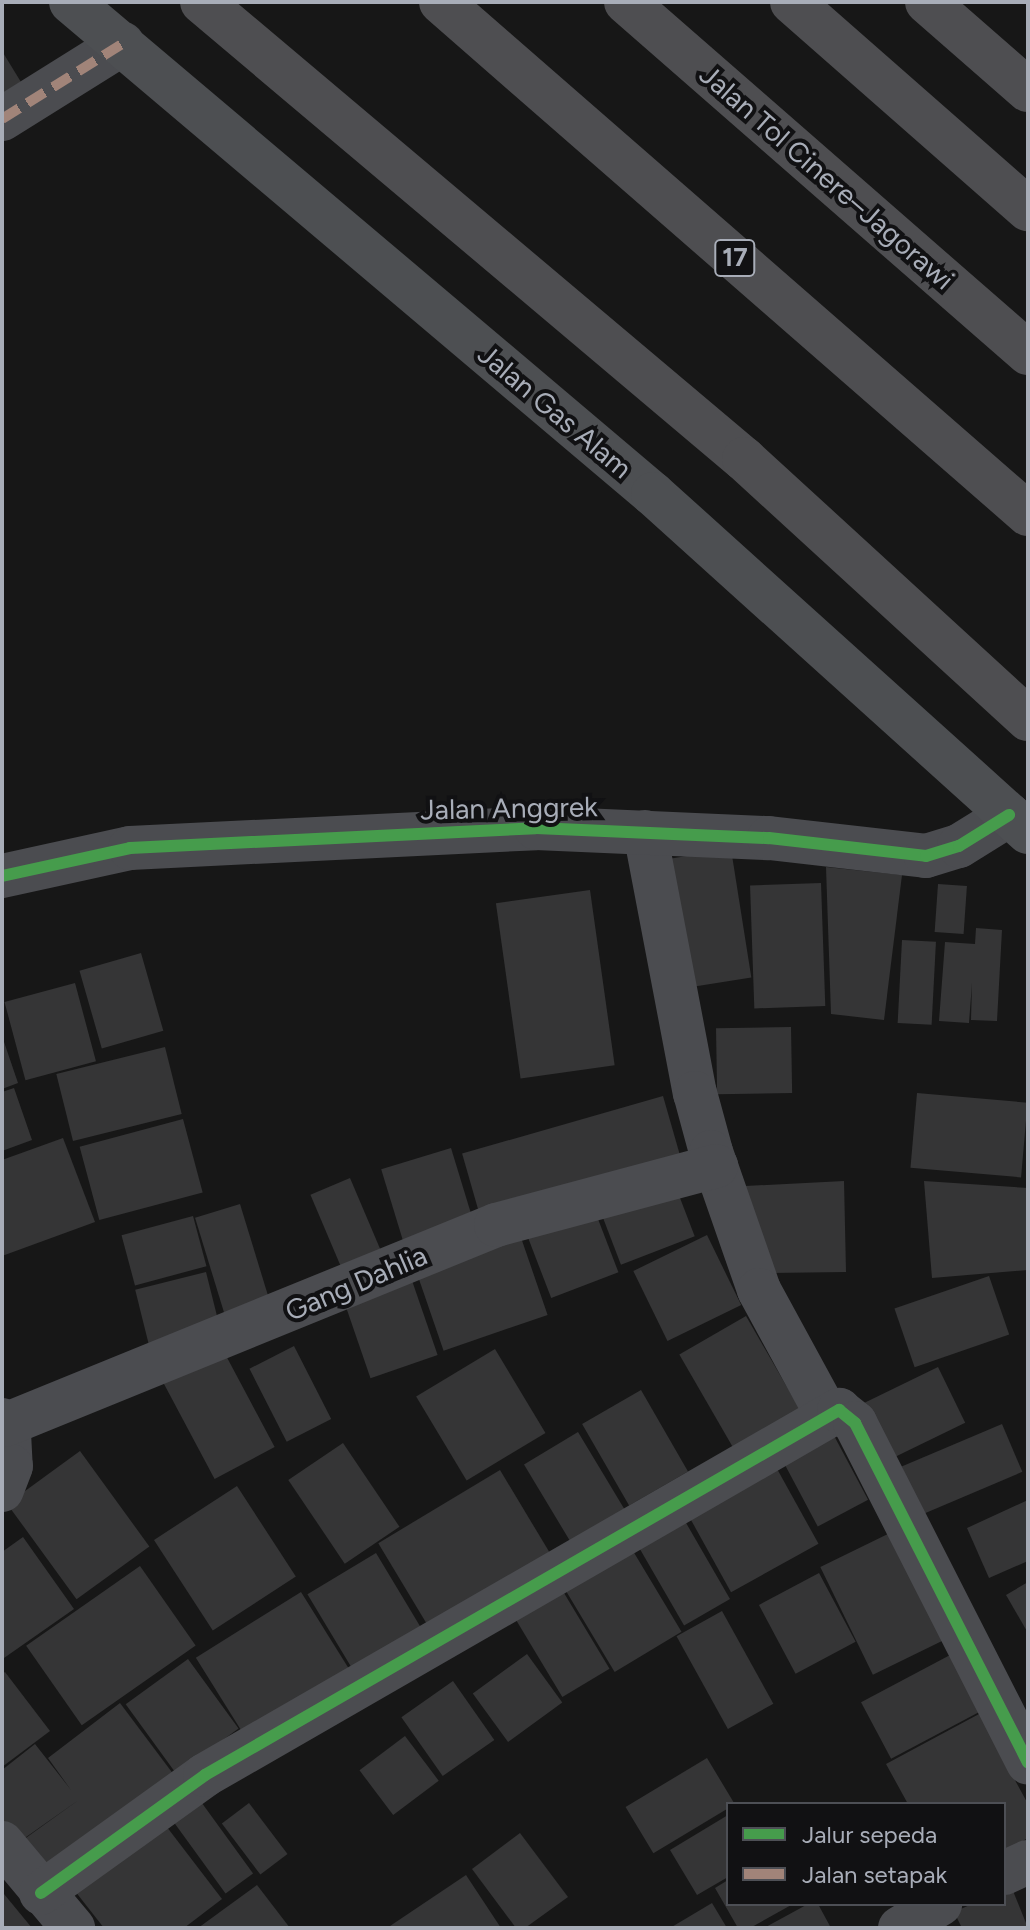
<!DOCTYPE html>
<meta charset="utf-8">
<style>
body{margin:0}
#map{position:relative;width:1030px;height:1930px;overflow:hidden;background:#171717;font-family:Figtree,sans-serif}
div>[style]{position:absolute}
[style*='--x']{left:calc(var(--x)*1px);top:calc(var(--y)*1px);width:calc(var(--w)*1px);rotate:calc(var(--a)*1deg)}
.building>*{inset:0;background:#353536;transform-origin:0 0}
.minor>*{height:44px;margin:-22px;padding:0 22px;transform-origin:22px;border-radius:22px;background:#4b4c50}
.major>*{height:44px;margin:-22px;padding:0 22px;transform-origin:22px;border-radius:22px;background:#4d4f52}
.highway>*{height:44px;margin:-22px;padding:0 22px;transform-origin:22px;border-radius:22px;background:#4e4e51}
.quiet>*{height:10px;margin-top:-5px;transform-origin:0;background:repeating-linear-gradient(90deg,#a18479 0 20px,transparent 0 30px)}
.cycleway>*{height:12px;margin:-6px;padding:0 6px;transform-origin:6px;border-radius:6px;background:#469c4c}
span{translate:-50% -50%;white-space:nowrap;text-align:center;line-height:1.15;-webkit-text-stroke:8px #111113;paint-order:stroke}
.shield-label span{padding:2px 6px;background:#111113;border:2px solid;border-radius:6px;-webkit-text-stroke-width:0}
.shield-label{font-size:26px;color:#a8adb8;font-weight:700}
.street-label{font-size:28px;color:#a8adb8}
.frame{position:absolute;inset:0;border:4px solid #a8adb8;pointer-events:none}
.legend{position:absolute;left:726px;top:1802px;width:280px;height:104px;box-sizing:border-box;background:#111113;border:2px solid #4d4f55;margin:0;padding:10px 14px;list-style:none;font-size:24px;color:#a8adb8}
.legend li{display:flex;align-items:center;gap:16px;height:40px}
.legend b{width:40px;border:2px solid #4d4f55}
</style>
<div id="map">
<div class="building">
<div style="clip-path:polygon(2px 51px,24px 87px,2px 101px)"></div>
<div style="left:731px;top:849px;width:130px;height:75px;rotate:81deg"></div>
<div style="clip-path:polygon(826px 867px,902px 875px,884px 1020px,831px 1014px)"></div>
<div style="left:821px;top:883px;width:123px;height:71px;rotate:88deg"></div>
<div style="left:938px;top:884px;width:29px;height:48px;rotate:4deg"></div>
<div style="left:590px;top:890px;width:177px;height:95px;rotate:82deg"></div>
<div style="clip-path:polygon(976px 928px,1002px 930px,997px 1021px,971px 1020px,972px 983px,969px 1023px,939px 1021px,945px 942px,975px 944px)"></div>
<div style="left:902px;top:940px;width:34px;height:83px;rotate:3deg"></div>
<div style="left:141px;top:953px;width:81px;height:64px;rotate:74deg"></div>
<div style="left:75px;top:983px;width:81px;height:73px;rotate:75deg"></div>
<div style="left:791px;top:1027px;width:66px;height:75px;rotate:89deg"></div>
<div style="clip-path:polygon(2px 1036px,18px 1083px,2px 1089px)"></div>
<div style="left:165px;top:1047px;width:69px;height:112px;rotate:76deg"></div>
<div style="clip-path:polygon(14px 1088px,32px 1140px,2px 1151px,2px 1092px)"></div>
<div style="left:917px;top:1093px;width:111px;height:75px;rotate:5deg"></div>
<div style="left:663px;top:1096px;width:71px;height:209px;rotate:74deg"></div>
<div style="left:183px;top:1119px;width:76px;height:107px;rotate:75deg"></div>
<div style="clip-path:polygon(63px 1138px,95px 1222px,2px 1256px,2px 1160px)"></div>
<div style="left:451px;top:1148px;width:77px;height:73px;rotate:73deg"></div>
<div style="left:350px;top:1178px;width:93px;height:43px;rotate:67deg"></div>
<div style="clip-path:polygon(844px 1181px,846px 1272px,769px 1273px,745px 1186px)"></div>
<div style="clip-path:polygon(924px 1181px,1028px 1188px,1028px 1270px,932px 1278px)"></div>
<div style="left:675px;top:1185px;width:55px;height:79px;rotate:69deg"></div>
<div style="left:240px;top:1204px;width:112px;height:47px;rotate:73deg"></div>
<div style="left:593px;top:1206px;width:71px;height:72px;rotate:69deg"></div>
<div style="left:193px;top:1216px;width:52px;height:74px;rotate:75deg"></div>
<div style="left:517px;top:1226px;width:94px;height:110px;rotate:71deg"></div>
<div style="left:707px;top:1235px;width:78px;height:82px;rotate:64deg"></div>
<div style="left:408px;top:1269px;width:91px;height:71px;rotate:71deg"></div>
<div style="left:206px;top:1272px;width:66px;height:73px;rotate:76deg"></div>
<div style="left:989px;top:1276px;width:62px;height:100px;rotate:71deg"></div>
<div style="left:746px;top:1316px;width:108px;height:77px;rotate:60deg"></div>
<div style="left:294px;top:1346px;width:82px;height:50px;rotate:63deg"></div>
<div style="left:495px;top:1349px;width:98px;height:92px;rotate:59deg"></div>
<div style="left:223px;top:1350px;width:110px;height:68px;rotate:62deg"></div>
<div style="left:938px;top:1367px;width:62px;height:88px;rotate:64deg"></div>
<div style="left:641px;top:1390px;width:94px;height:68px;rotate:60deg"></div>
<div style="left:1002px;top:1424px;width:52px;height:109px;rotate:67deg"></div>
<div style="left:831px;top:1430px;width:79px;height:57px;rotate:62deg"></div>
<div style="left:578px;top:1432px;width:92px;height:63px;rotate:59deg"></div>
<div style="left:343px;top:1443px;width:101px;height:66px;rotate:56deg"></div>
<div style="left:80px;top:1451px;width:118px;height:90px;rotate:54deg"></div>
<div style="left:771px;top:1458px;width:98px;height:100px;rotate:61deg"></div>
<div style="left:500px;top:1470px;width:99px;height:142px;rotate:59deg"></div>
<div style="left:237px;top:1486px;width:108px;height:99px;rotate:57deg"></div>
<div style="clip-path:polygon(1028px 1500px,1028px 1561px,989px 1578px,967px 1528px)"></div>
<div style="left:678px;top:1509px;width:104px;height:53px;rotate:60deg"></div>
<div style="left:894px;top:1531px;width:120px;height:82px;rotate:64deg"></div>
<div style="clip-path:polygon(23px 1537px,74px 1609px,4px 1658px,2px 1552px)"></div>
<div style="left:630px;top:1546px;width:100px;height:78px;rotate:59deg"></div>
<div style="left:376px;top:1553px;width:92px;height:80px;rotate:59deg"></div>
<div style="left:140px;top:1566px;width:97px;height:139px;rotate:55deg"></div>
<div style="left:819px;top:1573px;width:78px;height:68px;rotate:62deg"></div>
<div style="clip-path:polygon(1028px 1582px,1028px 1633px,1006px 1595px)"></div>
<div style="left:558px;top:1583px;width:100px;height:55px;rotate:59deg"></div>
<div style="left:301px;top:1592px;width:91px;height:124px;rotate:58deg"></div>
<div style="left:722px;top:1611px;width:106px;height:52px;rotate:61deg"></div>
<div style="left:527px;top:1654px;width:60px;height:67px;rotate:54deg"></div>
<div style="left:952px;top:1654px;width:64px;height:103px;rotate:62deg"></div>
<div style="left:188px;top:1659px;width:86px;height:77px;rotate:54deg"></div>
<div style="clip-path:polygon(5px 1672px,50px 1731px,2px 1767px,2px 1674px)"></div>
<div style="left:453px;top:1681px;width:72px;height:63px;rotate:55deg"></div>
<div style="clip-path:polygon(120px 1703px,174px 1775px,46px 1870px,23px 1840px,80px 1799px,19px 1842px,2px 1820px,2px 1770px,35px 1744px,71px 1790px,48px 1758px)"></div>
<div style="clip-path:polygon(979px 1714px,1028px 1804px,1028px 1838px,1004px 1851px,1004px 1804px,908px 1804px,886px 1764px)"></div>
<div style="left:405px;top:1736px;width:56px;height:57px;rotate:53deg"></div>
<div style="left:707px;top:1758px;width:54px;height:95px;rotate:59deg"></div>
<div style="left:199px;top:1799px;width:92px;height:34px;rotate:54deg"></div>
<div style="left:249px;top:1803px;width:64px;height:34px;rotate:53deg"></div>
<div style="clip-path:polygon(728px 1815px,728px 1877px,697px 1895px,670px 1850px)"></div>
<div style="clip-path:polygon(160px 1818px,222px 1899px,184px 1928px,104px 1928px,71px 1886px)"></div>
<div style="clip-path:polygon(520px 1833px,568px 1897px,525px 1928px,516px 1928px,472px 1869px)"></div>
<div style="clip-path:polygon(466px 1875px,501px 1928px,387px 1928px)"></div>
<div style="clip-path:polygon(728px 1880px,728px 1904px,793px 1904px,750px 1928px,738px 1928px,715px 1888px)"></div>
<div style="clip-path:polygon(257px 1885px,290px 1928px,198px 1928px)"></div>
<div style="clip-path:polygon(1011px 1886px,1028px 1928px,962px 1928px,954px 1912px,972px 1904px,1004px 1904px,1004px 1889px)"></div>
<div style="clip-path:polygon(4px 1894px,32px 1928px,2px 1928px)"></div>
<div style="clip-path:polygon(712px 1903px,727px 1928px,670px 1928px)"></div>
<div style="clip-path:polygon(808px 1904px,818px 1904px,831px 1928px,764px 1928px)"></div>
</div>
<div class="minor">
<div style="--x:2;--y:119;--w:142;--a:-32"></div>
<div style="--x:645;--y:832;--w:266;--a:79.2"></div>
<div style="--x:695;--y:1093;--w:61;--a:74.8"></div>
<div style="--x:711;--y:1152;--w:146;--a:70.8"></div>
<div style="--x:759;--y:1290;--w:140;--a:61.4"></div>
<div style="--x:2;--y:876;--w:131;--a:-12.3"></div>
<div style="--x:130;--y:848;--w:406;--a:-2.8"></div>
<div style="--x:536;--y:828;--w:233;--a:2.5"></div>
<div style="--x:769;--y:838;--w:158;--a:6.5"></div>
<div style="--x:926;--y:856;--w:34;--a:-17"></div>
<div style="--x:959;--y:846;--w:59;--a:-31.8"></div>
<div style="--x:2;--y:1420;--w:15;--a:62"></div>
<div style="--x:9;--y:1433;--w:33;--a:87"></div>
<div style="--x:11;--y:1466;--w:26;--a:111"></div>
<div style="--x:5;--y:1425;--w:530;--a:-22.16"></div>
<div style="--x:496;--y:1225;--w:228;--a:-15"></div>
<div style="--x:2;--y:1843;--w:111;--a:50.1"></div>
<div style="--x:1004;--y:1873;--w:26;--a:-25"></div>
<div style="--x:41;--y:1893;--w:202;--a:-35.7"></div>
<div style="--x:205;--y:1775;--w:732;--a:-29.93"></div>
<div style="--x:839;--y:1410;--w:21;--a:39"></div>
<div style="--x:855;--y:1423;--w:381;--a:63"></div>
<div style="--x:900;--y:1928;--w:47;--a:-31"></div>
</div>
<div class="major">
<div style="--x:71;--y:2;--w:762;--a:40.21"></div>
<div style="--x:653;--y:494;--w:505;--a:42.03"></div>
</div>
<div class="highway">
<div style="--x:202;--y:2;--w:709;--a:40.14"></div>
<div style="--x:744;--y:459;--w:385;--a:42.5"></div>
<div style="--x:441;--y:2;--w:779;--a:41.1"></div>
<div style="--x:626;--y:2;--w:534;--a:41.13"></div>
<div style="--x:792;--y:2;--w:314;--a:41.3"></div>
<div style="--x:927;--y:2;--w:134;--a:41.1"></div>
</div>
<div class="quiet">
<div style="--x:2;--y:119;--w:142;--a:-32"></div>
</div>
<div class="cycleway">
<div style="--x:2;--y:876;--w:131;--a:-12.3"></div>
<div style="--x:130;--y:848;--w:406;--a:-2.8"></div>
<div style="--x:536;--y:828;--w:233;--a:2.5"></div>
<div style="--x:769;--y:838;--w:158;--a:6.5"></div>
<div style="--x:926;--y:856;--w:34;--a:-17"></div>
<div style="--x:959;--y:846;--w:59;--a:-31.8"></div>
<div style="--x:41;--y:1893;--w:202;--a:-35.7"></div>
<div style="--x:205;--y:1775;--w:732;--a:-29.93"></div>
<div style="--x:839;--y:1410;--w:21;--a:39"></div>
<div style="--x:855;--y:1423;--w:381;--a:63"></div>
</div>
<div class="shield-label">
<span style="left:735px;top:258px">17</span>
</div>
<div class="street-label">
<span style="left:827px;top:177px;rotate:41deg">Jalan Tol Cinere–Jagorawi</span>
<span style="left:555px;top:411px;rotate:40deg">Jalan Gas Alam</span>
<span style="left:509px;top:808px;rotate:-1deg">Jalan Anggrek</span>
<span style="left:356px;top:1283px;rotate:-23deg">Gang Dahlia</span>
</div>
<div class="frame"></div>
<ul class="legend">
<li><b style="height:10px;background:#469c4c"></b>Jalur sepeda</li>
<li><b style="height:10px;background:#a18479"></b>Jalan setapak</li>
</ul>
</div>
